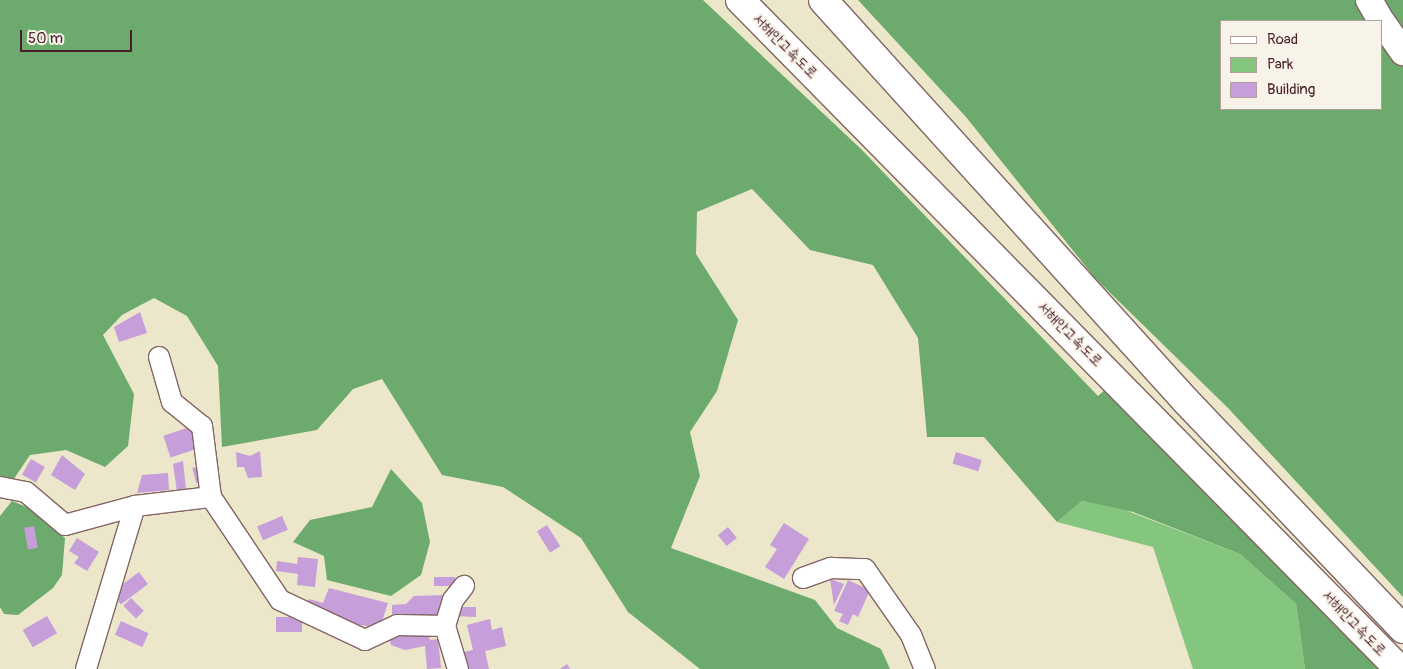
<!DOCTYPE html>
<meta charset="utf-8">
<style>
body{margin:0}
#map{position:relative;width:1403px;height:669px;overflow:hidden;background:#ece6ca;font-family:Pangolin,"Poor Story",sans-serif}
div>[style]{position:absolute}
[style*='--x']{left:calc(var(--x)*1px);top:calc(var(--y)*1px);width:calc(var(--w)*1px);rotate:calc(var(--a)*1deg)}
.green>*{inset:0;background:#85c67e}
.forest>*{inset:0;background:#6cab6d}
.building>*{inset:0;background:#c69ed9;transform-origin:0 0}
.roads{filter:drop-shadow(1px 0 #836563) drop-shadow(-1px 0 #836563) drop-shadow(0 1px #836563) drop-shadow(0 -1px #836563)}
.minor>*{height:20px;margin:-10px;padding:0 10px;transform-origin:10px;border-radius:10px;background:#fff}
.major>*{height:26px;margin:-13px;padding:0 13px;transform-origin:13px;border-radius:13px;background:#fff}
.highway>*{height:28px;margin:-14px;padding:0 14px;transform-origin:14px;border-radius:14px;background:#fff}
span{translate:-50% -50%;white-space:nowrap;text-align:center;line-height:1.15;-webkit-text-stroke:4px #f7f3e8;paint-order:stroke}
.street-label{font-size:15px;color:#4a1f2b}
.legend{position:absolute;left:1220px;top:20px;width:162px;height:90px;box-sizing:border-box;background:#f7f3e8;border:1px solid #b29e9c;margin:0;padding:6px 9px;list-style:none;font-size:15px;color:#4a1f2b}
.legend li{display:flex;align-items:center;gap:10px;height:25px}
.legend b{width:25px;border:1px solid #b29e9c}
.scale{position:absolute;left:20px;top:30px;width:112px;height:22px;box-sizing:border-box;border:2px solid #4a1f2b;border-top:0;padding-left:6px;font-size:15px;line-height:18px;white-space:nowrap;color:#4a1f2b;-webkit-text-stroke:4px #f7f3e8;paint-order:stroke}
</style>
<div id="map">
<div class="green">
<div style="clip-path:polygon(1082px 501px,1125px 510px,1240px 554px,1296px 604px,1305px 669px,1193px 669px,1153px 547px,1057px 522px)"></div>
</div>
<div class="forest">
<div style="clip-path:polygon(0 0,703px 0,862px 150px,1098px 396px,1113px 383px,1387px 669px,1305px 669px,1296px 604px,1240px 554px,1133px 512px,1082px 501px,1057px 522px,984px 437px,927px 437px,918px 338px,873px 265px,810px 250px,752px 189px,697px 212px,696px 254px,738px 320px,717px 391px,690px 432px,700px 476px,671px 548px,815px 600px,837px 628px,881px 649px,890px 669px,700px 669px,628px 612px,581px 538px,503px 487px,442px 475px,382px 379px,353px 389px,317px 430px,222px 447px,218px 366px,187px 316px,154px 298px,122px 315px,103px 335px,134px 394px,128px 446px,105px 467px,66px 450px,30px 455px,9px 486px,0 486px)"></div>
<div style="clip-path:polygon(evenodd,858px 0,1403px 0,1403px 597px,1228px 408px,1095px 278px,966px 117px,858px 0,1222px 21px,1382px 21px,1382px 109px,1222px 109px,1222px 21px)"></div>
<div style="clip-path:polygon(391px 469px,422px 503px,430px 542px,421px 575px,391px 596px,327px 580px,324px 556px,293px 542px,310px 520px,372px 507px)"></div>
<div style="clip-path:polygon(12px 501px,34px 510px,65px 538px,62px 575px,53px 588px,18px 615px,4px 614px,0 607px,0 516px)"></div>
</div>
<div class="building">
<div style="clip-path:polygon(140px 312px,147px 333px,119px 342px,114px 327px)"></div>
<div style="left:190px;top:427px;width:23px;height:28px;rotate:72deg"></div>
<div style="clip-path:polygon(260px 451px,262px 477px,248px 478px,244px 467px,237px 467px,236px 452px,250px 456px)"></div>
<div style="left:956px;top:452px;width:27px;height:12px;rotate:17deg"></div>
<div style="clip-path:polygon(62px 455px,85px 474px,75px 490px,51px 475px)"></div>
<div style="left:31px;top:459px;width:16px;height:18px;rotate:30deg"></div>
<div style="clip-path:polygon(183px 461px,186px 489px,177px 492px,173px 464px)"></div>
<div style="left:200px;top:466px;width:16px;height:8px;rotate:75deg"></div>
<div style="clip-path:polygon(168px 473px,169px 490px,137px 493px,142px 475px)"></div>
<div style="left:282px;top:516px;width:15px;height:27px;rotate:67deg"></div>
<div style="clip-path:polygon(784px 523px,809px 539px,784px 579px,765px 567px,777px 549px,770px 545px)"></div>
<div style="left:547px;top:525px;width:25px;height:12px;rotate:58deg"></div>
<div style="left:34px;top:526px;width:22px;height:10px;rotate:80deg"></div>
<div style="left:728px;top:527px;width:14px;height:13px;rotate:51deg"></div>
<div style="clip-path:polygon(77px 538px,99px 552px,87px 571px,74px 563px,79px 557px,69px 551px)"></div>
<div style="clip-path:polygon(298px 557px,318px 559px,315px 587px,297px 585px,298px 574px,276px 571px,277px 561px,297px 564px)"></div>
<div style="left:139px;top:572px;width:15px;height:34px;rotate:53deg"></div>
<div style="left:434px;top:577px;width:21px;height:9px"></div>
<div style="clip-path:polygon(830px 579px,844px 584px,834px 605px)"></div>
<div style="clip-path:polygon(848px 580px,870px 590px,858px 617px,853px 614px,848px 625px,839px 621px,843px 614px,834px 611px)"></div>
<div style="clip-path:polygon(329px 588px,388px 603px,380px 628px,360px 625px,358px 631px,304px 607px,309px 599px,323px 603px)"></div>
<div style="clip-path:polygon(445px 595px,446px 618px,392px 614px,392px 605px,406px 604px,414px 596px)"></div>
<div style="left:131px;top:598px;width:18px;height:11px;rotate:45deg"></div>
<div style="clip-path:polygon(457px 607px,476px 607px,476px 617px,456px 616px)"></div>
<div style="left:47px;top:616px;width:20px;height:28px;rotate:60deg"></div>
<div style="left:276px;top:617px;width:26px;height:15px"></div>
<div style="clip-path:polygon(490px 619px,492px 630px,502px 627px,506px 646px,485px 651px,489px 669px,463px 669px,459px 653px,473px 650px,467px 625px)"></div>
<div style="left:121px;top:621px;width:30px;height:15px;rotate:24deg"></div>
<div style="clip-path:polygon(427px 628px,430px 640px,438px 639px,441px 668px,427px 669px,425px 646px,405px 650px,391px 645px,389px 636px)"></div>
<div style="clip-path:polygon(567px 664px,570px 669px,560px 669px)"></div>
</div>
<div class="roads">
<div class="minor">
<div style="--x:159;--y:357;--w:47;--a:73.9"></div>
<div style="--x:172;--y:402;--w:38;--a:39"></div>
<div style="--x:202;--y:426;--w:72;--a:82.8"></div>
<div style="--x:0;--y:487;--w:26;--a:11"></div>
<div style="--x:26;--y:492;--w:51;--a:40.2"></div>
<div style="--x:65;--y:525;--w:73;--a:-15.2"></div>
<div style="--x:803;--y:578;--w:30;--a:-20"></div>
<div style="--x:831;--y:568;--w:34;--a:2"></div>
<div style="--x:865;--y:569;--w:80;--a:55.1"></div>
<div style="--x:911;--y:635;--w:37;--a:68"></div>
<div style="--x:445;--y:626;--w:27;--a:-73"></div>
<div style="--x:453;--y:600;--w:18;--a:-52"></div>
<div style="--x:86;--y:669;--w:170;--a:-73.3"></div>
<div style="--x:135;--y:506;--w:77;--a:-6.8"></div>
<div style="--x:211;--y:497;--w:124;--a:56.2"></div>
<div style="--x:280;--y:600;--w:94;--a:25.2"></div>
<div style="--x:365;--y:640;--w:35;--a:-25"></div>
<div style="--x:397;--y:625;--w:48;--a:1.2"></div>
<div style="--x:445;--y:626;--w:45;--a:73.2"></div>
</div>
<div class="major">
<div style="--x:1369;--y:0;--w:24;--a:60"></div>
<div style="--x:1382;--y:22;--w:37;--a:55"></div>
</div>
<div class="highway">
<div style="--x:740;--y:0;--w:939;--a:45.43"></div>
<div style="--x:823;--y:0;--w:541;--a:47.85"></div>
<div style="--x:1186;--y:401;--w:315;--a:46.4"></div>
</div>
</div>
<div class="street-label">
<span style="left:785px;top:46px;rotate:45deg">서해안고속도로</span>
<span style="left:1070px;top:334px;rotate:45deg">서해안고속도로</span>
<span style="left:1354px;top:623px;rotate:46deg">서해안고속도로</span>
</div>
<ul class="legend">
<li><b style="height:6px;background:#fff"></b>Road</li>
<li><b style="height:14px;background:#85c67e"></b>Park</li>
<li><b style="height:14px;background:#c69ed9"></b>Building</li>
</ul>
<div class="scale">50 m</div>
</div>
